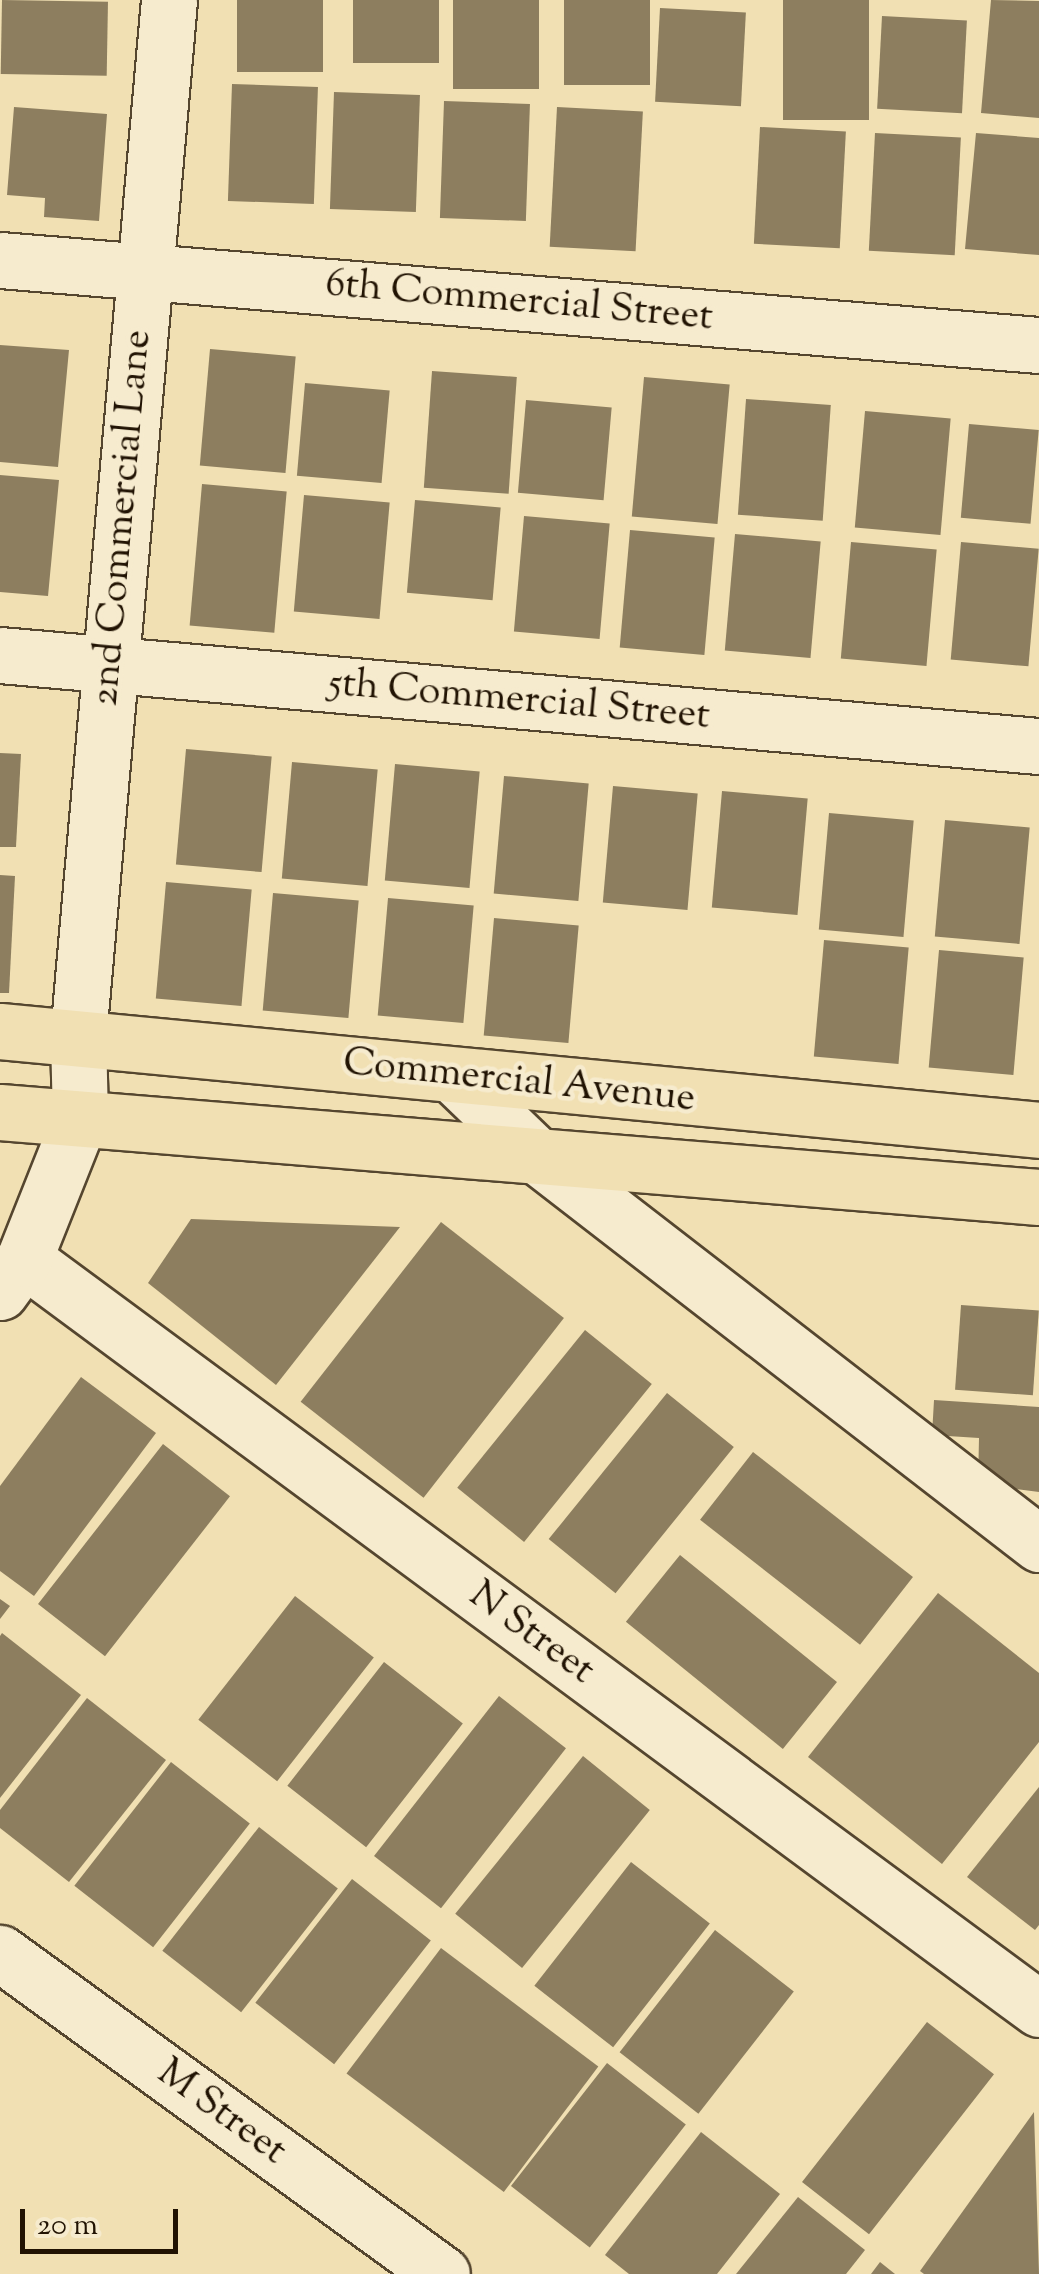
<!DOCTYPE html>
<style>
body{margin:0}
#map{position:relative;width:1039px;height:2274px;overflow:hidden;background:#f1e0b3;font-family:"Sorts Mill Goudy",serif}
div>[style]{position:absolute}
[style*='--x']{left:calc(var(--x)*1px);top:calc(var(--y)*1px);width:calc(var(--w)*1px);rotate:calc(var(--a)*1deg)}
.building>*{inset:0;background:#8d7e5f;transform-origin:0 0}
.roads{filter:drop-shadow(2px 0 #55462f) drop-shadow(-2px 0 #55462f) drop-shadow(0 2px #55462f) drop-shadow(0 -2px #55462f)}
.minor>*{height:55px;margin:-27.5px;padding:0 27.5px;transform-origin:27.5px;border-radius:27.5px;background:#f6ebce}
.major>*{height:55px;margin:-27.5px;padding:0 27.5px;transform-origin:27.5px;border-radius:27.5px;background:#f1e0b3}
span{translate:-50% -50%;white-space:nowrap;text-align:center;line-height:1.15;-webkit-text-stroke:9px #f6ebce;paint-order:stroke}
.street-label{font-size:40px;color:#211303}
.scale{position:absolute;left:20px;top:2209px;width:158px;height:45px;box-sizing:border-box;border:5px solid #211303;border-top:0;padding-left:12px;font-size:30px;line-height:35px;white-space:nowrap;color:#211303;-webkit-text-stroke:8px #f6ebce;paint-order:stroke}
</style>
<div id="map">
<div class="building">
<div style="left:2px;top:0;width:106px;height:74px;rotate:1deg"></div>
<div style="left:237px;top:0;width:86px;height:72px"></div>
<div style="left:353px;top:0;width:86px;height:63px"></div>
<div style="left:453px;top:0;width:86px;height:89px"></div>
<div style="left:564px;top:0;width:86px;height:85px"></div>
<div style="left:783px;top:0;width:86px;height:120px"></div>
<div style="clip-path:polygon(991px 0,1039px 1px,1039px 118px,981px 113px)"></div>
<div style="left:660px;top:8px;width:86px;height:94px;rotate:3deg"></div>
<div style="left:882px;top:16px;width:85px;height:93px;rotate:3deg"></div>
<div style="left:232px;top:84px;width:86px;height:117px;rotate:2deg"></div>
<div style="left:334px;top:92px;width:86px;height:117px;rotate:2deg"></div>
<div style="left:444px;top:101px;width:86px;height:117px;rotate:2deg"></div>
<div style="clip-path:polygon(14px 107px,107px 114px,99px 221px,44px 217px,45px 198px,7px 195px)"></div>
<div style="left:557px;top:107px;width:86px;height:140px;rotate:3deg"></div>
<div style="left:760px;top:127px;width:86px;height:117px;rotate:3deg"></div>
<div style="left:875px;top:133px;width:86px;height:118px;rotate:3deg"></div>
<div style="clip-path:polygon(976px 133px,1039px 138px,1039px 255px,965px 249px)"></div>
<div style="clip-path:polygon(0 345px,69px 350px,58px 467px,0 462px)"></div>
<div style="left:210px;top:349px;width:86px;height:117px;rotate:5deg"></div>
<div style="left:432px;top:371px;width:85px;height:117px;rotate:4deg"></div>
<div style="left:644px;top:377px;width:86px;height:140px;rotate:5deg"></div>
<div style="left:305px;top:383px;width:85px;height:93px;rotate:5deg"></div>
<div style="left:746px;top:399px;width:85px;height:116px;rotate:4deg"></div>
<div style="left:526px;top:400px;width:86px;height:93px;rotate:5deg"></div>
<div style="left:865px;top:411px;width:86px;height:117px;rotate:5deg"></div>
<div style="left:969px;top:424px;width:70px;height:94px;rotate:5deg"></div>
<div style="clip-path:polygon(0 475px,59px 480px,48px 596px,0 592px)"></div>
<div style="left:202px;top:484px;width:85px;height:142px;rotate:5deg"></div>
<div style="left:304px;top:495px;width:86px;height:117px;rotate:5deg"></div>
<div style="left:415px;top:500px;width:86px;height:93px;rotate:5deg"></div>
<div style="left:524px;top:516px;width:86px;height:116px;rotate:5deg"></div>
<div style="left:630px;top:530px;width:85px;height:118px;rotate:5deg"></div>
<div style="left:735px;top:534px;width:86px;height:117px;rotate:5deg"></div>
<div style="left:851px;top:542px;width:86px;height:117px;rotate:5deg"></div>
<div style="left:961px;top:542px;width:78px;height:118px;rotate:5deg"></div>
<div style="left:186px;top:749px;width:86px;height:116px;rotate:5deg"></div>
<div style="clip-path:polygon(0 753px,21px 754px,16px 847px,0 847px)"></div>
<div style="left:292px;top:762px;width:86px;height:117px;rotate:5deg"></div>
<div style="left:395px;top:764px;width:85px;height:117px;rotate:5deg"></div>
<div style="left:504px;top:776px;width:85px;height:118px;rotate:5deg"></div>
<div style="left:613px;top:786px;width:85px;height:117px;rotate:5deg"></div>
<div style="left:722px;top:791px;width:86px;height:117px;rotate:5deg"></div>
<div style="left:829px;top:813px;width:85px;height:117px;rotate:5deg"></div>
<div style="left:945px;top:820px;width:85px;height:117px;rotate:5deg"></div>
<div style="clip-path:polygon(0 875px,15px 876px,9px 993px,0 993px)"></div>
<div style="left:166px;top:882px;width:86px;height:117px;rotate:5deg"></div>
<div style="left:273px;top:893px;width:86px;height:118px;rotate:5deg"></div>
<div style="left:388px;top:898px;width:86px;height:118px;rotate:5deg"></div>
<div style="left:494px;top:918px;width:85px;height:118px;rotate:5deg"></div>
<div style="left:824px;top:940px;width:85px;height:117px;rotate:5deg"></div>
<div style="left:939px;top:950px;width:85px;height:118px;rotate:5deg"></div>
<div style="clip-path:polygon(191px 1219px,400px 1227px,276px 1385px,148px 1283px)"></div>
<div style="left:441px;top:1222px;width:156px;height:228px;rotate:38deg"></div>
<div style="left:961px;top:1305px;width:78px;height:85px;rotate:4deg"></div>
<div style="left:585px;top:1330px;width:86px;height:203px;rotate:39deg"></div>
<div style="clip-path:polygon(81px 1377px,156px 1433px,34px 1596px,0 1571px,0 1486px)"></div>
<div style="left:667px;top:1393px;width:86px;height:188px;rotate:39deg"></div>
<div style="clip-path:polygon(934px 1400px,1039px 1407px,1039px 1492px,978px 1484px,979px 1438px,932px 1435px)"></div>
<div style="left:163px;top:1444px;width:85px;height:203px;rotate:38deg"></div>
<div style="left:753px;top:1452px;width:203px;height:86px;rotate:38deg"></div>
<div style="left:680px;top:1555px;width:202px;height:86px;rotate:39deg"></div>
<div style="clip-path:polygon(938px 1593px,1039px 1673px,1039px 1742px,942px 1864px,808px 1757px)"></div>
<div style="left:295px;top:1596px;width:100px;height:157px;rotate:38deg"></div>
<div style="clip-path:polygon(0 1599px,10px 1606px,0 1619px)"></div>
<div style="clip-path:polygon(2px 1633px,81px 1695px,0 1798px,0 1636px)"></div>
<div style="left:384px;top:1662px;width:100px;height:157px;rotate:38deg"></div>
<div style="left:499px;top:1696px;width:85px;height:203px;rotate:38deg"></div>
<div style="clip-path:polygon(87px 1698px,166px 1760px,69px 1882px,0 1828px,0 1810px)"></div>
<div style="left:583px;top:1756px;width:86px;height:203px;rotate:39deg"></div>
<div style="left:171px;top:1762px;width:100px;height:157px;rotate:38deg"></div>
<div style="clip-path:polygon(1039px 1787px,1039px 1925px,1035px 1930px,967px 1877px)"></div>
<div style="left:259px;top:1827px;width:100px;height:157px;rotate:38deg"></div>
<div style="left:631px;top:1862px;width:100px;height:157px;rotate:38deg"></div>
<div style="left:352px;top:1879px;width:100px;height:157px;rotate:38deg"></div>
<div style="left:715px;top:1930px;width:100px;height:155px;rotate:38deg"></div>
<div style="left:441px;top:1948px;width:197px;height:157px;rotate:37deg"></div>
<div style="left:927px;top:2022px;width:85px;height:203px;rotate:38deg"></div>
<div style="left:607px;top:2063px;width:100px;height:156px;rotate:38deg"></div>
<div style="clip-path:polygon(1034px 2112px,1039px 2274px,924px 2274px,920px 2271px)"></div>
<div style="clip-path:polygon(701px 2132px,780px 2194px,717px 2274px,629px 2274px,605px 2255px)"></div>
<div style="clip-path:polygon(798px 2197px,865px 2250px,846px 2274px,736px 2274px)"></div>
<div style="clip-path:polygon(880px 2262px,895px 2274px,871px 2274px)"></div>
</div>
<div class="roads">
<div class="minor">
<div style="--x:0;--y:260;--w:1042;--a:4.68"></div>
<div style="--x:0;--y:655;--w:1043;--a:5.01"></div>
<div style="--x:456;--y:1078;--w:111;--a:43.9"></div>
<div style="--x:536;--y:1155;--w:636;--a:37.72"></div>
<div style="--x:24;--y:1259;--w:1262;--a:36.46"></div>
<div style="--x:0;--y:1292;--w:41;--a:-54"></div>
<div style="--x:24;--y:1259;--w:152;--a:-68.3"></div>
<div style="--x:80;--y:1118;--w:82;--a:-91.4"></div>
<div style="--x:78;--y:1036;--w:1040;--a:-84.98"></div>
<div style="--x:0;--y:1953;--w:546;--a:35.99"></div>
</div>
<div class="major">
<div style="--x:0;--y:1031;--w:1044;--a:5.44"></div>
<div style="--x:0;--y:1112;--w:1042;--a:4.68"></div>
</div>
</div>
<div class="street-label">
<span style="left:519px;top:302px;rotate:5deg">6th Commercial Street</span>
<span style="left:123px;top:518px;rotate:-85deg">2nd Commercial Lane</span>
<span style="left:519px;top:701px;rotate:5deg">5th Commercial Street</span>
<span style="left:519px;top:1082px;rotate:6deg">Commercial Avenue</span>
<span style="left:531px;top:1634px;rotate:36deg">N Street</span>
<span style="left:221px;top:2113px;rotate:36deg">M Street</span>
</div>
<div class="scale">20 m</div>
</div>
